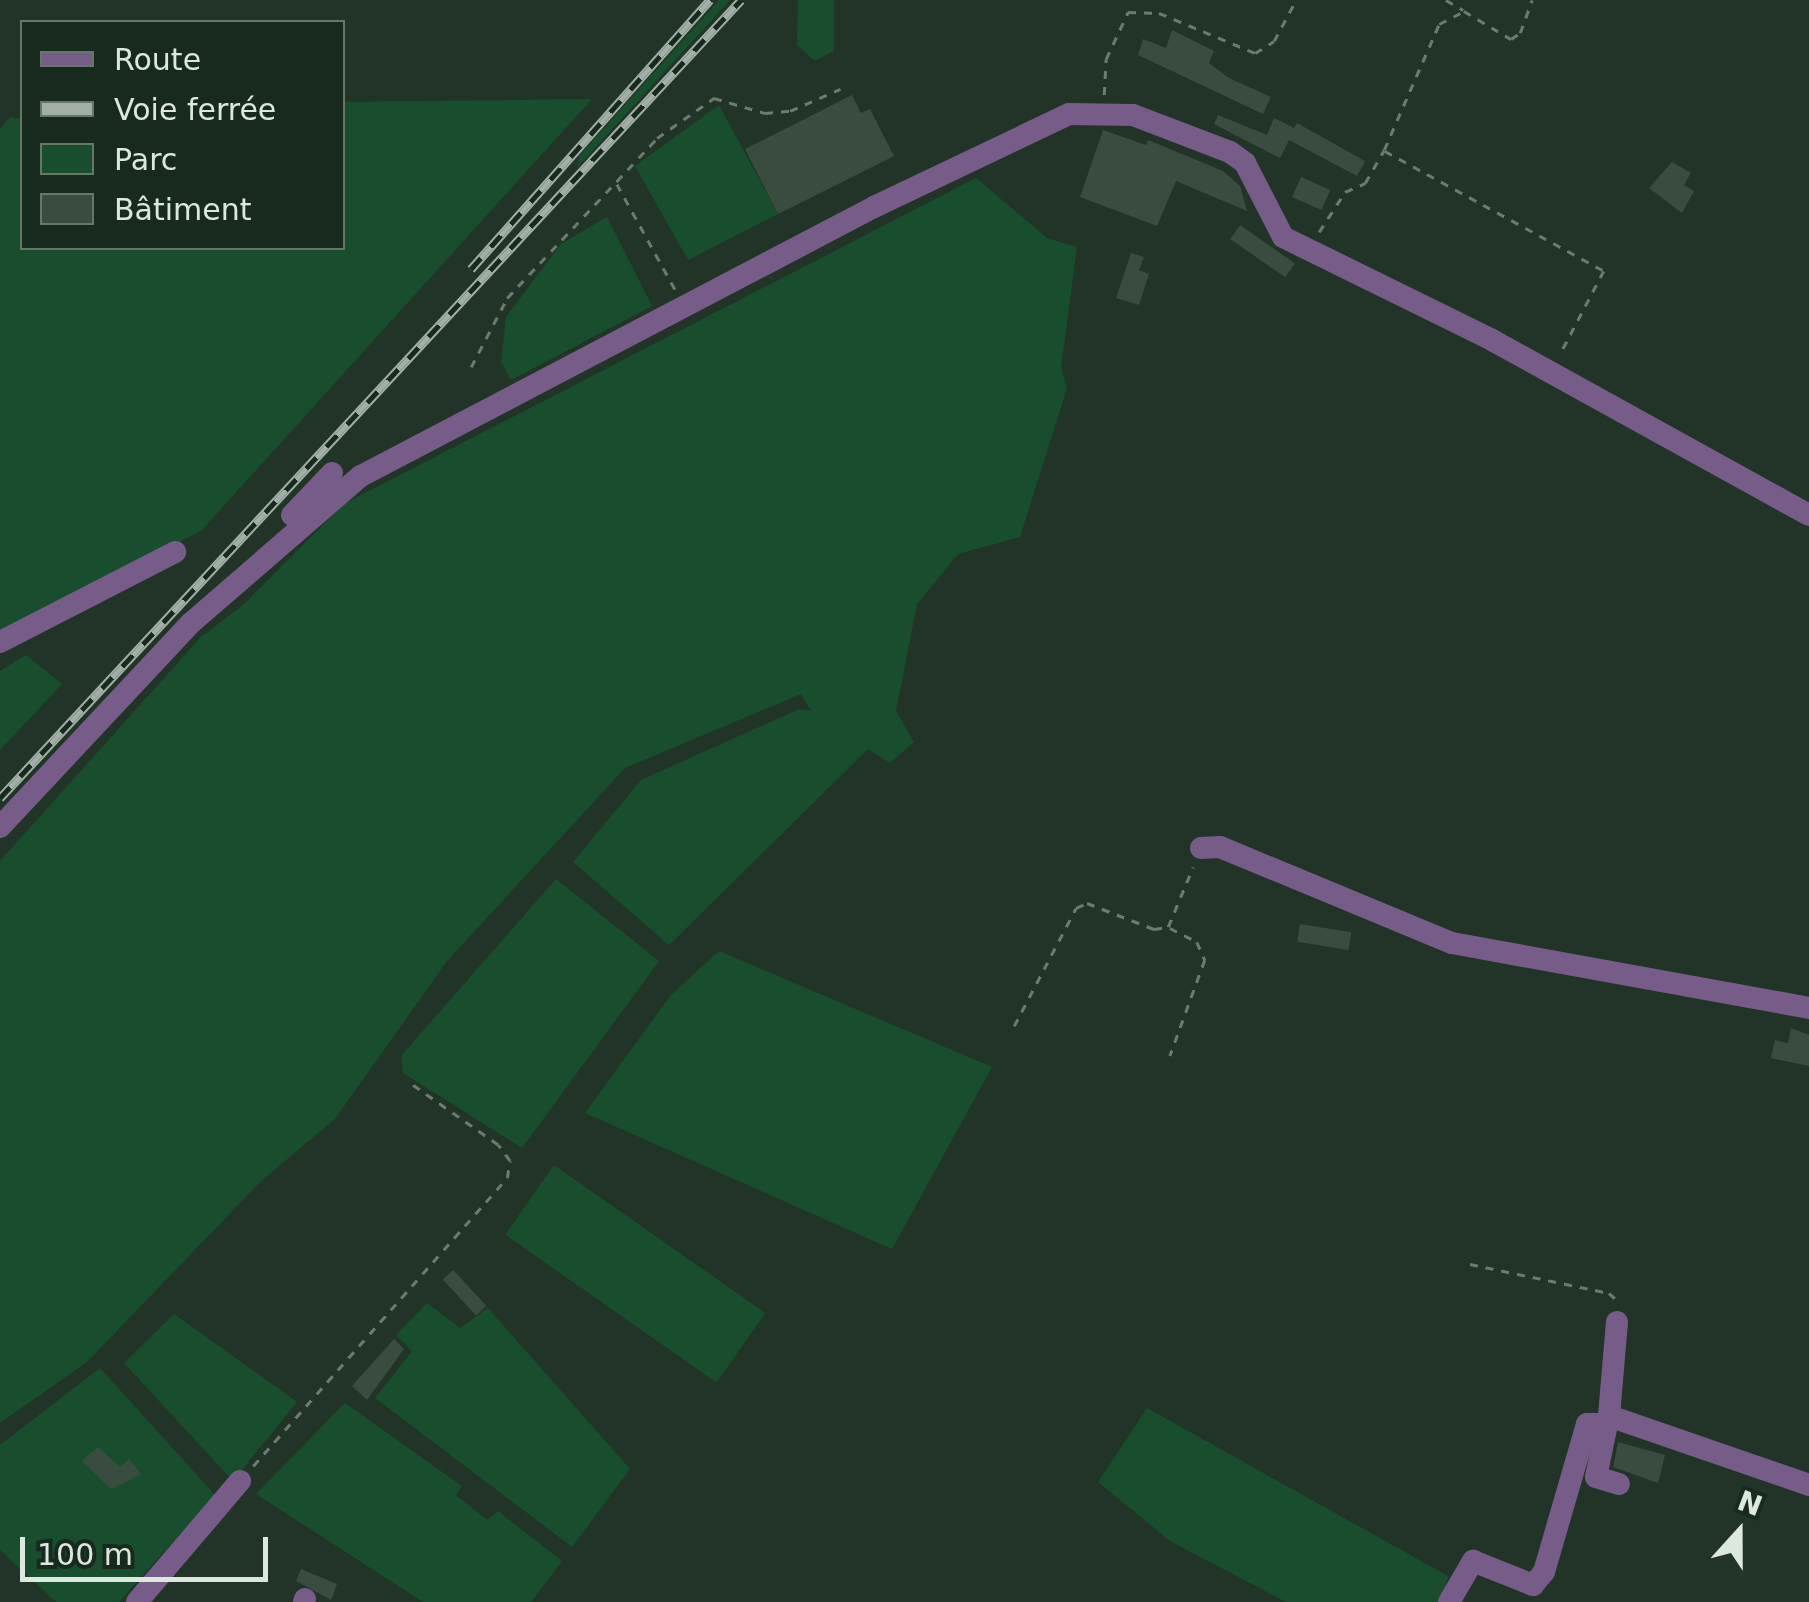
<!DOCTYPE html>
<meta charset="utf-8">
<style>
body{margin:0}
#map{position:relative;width:1809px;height:1602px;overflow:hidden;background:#223428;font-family:"DejaVu Sans",sans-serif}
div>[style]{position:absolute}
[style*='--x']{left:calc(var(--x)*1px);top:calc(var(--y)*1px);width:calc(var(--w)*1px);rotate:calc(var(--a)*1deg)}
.green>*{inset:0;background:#184e2e;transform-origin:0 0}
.building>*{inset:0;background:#394c3f;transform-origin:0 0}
.path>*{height:2.5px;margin-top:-1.25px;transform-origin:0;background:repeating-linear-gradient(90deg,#6b7b70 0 8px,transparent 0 16px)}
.minor>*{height:22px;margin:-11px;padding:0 11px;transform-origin:11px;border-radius:11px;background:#775c89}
.rail>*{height:9px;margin-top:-4.5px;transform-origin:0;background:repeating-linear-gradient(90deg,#182a1e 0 15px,#a2afa6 0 30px);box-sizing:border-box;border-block:2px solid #a2afa6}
span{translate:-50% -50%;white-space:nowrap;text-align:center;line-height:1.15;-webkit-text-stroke:8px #182a1e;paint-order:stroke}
.legend{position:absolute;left:20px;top:20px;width:325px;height:230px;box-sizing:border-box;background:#182a1e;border:2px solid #66766b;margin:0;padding:12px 18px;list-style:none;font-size:30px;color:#dce7df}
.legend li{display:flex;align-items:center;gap:20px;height:50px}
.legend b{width:50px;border:2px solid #66766b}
.north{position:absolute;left:1689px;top:1482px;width:100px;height:100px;-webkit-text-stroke:8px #182a1e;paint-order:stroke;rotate:21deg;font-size:28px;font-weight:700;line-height:40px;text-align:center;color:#dce7df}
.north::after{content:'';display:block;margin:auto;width:35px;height:45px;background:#dce7df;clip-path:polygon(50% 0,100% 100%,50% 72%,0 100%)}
.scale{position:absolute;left:20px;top:1537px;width:248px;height:45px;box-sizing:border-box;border:5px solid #dce7df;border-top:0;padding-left:12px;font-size:30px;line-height:35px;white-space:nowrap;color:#dce7df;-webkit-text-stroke:8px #182a1e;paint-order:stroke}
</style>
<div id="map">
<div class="green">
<div style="clip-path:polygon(719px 0,730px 0,577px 168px,579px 156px)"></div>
<div style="clip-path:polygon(798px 0,834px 0,834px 51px,815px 61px,797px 45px)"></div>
<div style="clip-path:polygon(592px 99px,201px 531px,0 633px,0 129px,10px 117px,22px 119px,22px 248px,342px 248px,343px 102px)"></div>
<div style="clip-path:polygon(719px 105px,778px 214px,688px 260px,635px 166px)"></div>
<div style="clip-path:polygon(976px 178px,1047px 238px,1077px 247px,1061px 368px,1067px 388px,1020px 537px,958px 554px,917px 604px,896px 711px,914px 742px,890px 763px,868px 749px,669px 945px,573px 862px,641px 780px,799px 709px,811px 711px,801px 694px,625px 768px,447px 961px,335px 1119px,261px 1181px,87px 1362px,0 1423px,0 861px,200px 638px,244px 604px,344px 504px)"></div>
<div style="clip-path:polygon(607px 217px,652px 306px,511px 380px,501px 362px,506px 317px,561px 244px)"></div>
<div style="clip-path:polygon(26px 655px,62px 684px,0 750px,0 671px)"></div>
<div style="clip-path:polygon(556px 879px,659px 961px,522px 1148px,403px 1073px,401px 1056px)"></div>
<div style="clip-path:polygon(719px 951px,992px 1067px,892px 1249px,585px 1113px,671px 995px)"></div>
<div style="left:554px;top:1165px;width:258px;height:85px;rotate:35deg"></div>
<div style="clip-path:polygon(427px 1303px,460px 1328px,488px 1308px,630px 1469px,572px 1547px,375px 1398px,412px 1351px,396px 1335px)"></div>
<div style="clip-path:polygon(174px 1314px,297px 1402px,233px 1481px,124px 1363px)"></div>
<div style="clip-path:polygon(100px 1368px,215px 1495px,119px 1602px,56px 1602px,0 1550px,0 1445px)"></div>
<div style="clip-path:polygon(345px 1403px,462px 1486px,456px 1495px,487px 1520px,498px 1511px,562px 1561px,531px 1602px,423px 1602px,256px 1494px)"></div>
<div style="clip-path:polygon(1147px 1408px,1448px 1576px,1443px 1602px,1286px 1602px,1170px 1541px,1098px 1482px)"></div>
</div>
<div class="building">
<div style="clip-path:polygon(1172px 30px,1214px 51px,1209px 63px,1229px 78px,1271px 97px,1263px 114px,1138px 55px,1143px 39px,1166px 48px)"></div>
<div style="clip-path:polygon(852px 95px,861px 113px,870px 109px,894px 156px,778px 214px,745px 149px)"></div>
<div style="clip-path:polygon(1218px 115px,1267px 135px,1274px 118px,1294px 128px,1297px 123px,1365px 161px,1357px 176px,1289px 140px,1280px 158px,1214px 124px)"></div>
<div style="clip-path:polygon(1103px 130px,1146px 145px,1148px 140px,1223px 171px,1240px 186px,1247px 211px,1176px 181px,1157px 226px,1080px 197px)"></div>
<div style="clip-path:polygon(1672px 162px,1691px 173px,1684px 185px,1694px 191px,1682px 213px,1649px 188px)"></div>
<div style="left:1301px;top:177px;width:32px;height:22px;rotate:24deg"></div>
<div style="left:1240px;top:225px;width:67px;height:17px;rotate:35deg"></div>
<div style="clip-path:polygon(1131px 253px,1144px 257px,1139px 270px,1149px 274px,1139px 305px,1116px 298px)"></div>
<div style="left:1300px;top:924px;width:52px;height:18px;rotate:9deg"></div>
<div style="clip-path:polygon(1791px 1028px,1809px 1035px,1809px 1066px,1771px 1058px,1775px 1040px,1788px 1043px)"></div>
<div style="left:453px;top:1270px;width:49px;height:14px;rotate:47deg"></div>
<div style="clip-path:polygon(394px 1339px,404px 1349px,367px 1400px,352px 1386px)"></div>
<div style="clip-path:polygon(1618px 1442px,1665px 1455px,1658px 1483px,1613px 1467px)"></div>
<div style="clip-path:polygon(98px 1447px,120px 1467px,129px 1459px,141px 1474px,111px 1489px,82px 1461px)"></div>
<div style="clip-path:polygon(301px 1569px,337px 1584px,331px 1600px,296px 1581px)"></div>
</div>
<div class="path">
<div style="--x:1446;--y:0;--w:20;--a:30"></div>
<div style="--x:1104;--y:95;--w:36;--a:-87"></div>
<div style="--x:1106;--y:59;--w:52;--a:-64.9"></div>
<div style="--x:1128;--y:12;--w:31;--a:2"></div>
<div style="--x:1159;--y:13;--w:104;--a:22.6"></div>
<div style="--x:1255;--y:53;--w:22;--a:-32"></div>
<div style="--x:1274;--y:41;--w:47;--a:-61.8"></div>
<div style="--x:1385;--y:151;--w:250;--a:28.7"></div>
<div style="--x:1604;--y:271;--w:93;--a:117.7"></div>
<div style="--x:617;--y:184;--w:122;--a:61.1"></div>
<div style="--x:1319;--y:232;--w:48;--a:-57"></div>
<div style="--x:1345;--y:192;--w:22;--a:-24"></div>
<div style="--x:1365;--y:183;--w:38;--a:-60"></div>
<div style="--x:1384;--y:150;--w:137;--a:-66.4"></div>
<div style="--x:1439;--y:24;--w:28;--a:-27"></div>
<div style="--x:1464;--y:11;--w:55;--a:30.8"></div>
<div style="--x:1511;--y:39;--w:11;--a:-34"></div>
<div style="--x:1520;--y:33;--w:35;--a:-70"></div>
<div style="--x:471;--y:367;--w:78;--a:-62.4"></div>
<div style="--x:507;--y:298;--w:219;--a:-46.8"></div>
<div style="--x:657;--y:138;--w:70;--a:-35.1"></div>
<div style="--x:714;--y:98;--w:53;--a:16.4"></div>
<div style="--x:765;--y:113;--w:25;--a:-5"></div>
<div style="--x:790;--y:111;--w:55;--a:-23.7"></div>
<div style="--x:1170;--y:928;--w:30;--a:27"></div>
<div style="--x:1197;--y:942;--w:20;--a:66"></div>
<div style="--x:1205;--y:960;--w:102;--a:110"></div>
<div style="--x:1014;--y:1026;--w:133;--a:-62.3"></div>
<div style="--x:1076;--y:908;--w:12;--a:-24"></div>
<div style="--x:1087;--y:903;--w:72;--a:21.2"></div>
<div style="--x:1154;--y:929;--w:14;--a:-8"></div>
<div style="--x:1168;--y:927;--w:65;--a:-67.4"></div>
<div style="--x:1470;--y:1264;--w:142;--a:11.8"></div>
<div style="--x:1609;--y:1293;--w:13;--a:42"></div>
<div style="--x:253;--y:1466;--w:384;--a:-48.6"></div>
<div style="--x:507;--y:1178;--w:17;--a:-80"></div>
<div style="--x:510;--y:1161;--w:20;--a:-127"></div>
<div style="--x:498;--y:1145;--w:111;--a:-144.9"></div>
</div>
<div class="minor">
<div style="--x:292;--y:515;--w:58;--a:-46.4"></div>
<div style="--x:0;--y:642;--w:197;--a:-27.2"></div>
<div style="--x:0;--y:827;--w:279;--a:-46.9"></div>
<div style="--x:191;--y:623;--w:225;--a:-40.9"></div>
<div style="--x:361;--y:476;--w:579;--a:-27.67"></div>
<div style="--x:874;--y:207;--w:216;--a:-25.5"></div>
<div style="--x:1069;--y:114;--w:64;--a:0.9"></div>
<div style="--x:1133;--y:115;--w:104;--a:20.9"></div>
<div style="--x:1230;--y:152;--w:19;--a:36"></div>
<div style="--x:1245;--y:163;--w:83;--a:62.8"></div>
<div style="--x:1283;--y:237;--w:233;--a:26.2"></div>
<div style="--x:1492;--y:340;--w:362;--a:28.9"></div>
<div style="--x:1201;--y:848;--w:19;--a:-3"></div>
<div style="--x:1220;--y:847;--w:251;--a:22.5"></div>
<div style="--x:1452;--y:943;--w:363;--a:10.3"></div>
<div style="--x:1617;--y:1322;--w:94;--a:94.9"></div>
<div style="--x:1609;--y:1416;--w:212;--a:19"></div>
<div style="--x:1607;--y:1424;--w:54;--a:101.7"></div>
<div style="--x:1596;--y:1477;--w:24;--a:17"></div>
<div style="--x:137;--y:1602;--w:159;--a:-49.6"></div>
<div style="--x:304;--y:1602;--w:3;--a:-72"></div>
<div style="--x:1449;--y:1602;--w:48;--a:-59.7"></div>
<div style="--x:1473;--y:1561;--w:65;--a:21.8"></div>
<div style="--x:1533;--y:1585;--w:17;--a:-50"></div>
<div style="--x:1544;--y:1572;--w:154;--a:-73.8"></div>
<div style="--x:1587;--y:1424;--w:20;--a:0"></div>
<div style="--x:1607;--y:1424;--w:8;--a:-76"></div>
</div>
<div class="rail">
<div style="--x:471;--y:269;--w:360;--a:-48.4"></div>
<div style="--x:0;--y:798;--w:1089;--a:-47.12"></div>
</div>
<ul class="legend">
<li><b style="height:12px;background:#775c89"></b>Route</li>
<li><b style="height:12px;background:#a2afa6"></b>Voie ferrée</li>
<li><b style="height:28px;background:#184e2e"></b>Parc</li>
<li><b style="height:28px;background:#394c3f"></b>Bâtiment</li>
</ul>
<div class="north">N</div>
<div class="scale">100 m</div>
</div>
